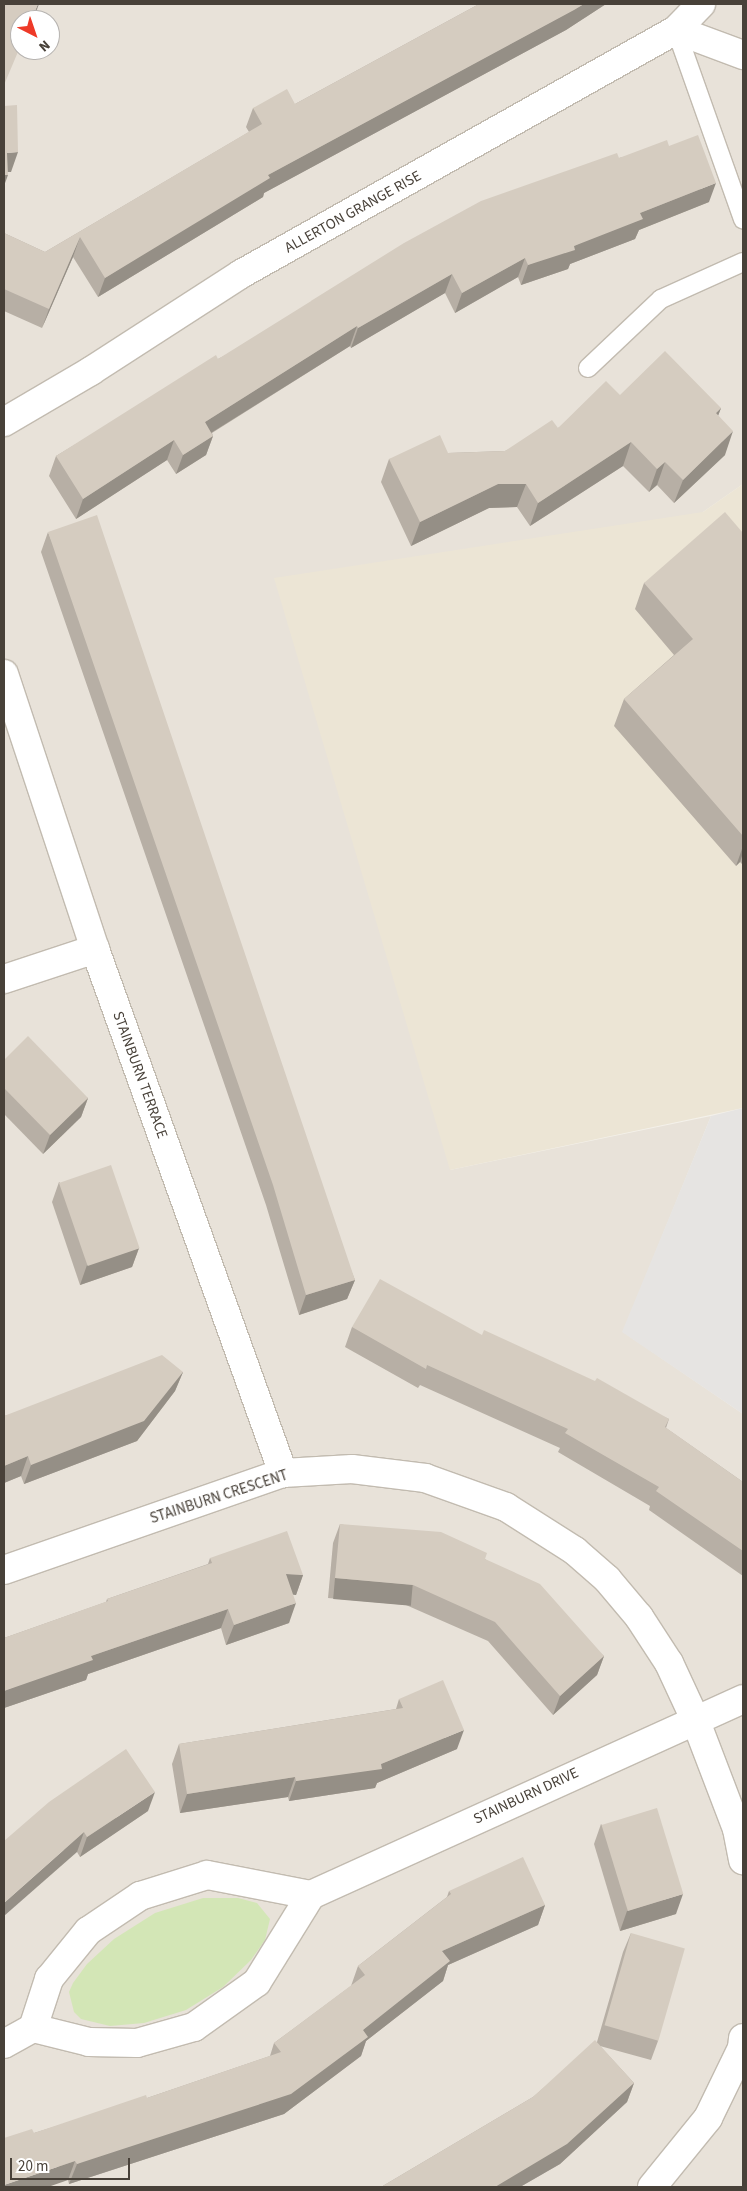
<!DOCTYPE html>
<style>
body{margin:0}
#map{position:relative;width:747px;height:2191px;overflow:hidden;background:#f4f1ea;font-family:"Source Sans 3",sans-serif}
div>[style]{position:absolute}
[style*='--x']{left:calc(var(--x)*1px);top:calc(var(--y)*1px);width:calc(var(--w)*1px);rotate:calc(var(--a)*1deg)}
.residential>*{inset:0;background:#e8e2d9}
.education>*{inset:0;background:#ece5d5}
.green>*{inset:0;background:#d3e6b6}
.parking>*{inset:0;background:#e6e4e2}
.roads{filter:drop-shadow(1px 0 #c2bbb0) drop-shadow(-1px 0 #c2bbb0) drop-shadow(0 1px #c2bbb0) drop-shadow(0 -1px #c2bbb0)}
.lane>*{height:18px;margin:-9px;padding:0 9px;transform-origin:9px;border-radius:9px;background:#fff}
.street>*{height:28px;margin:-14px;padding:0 14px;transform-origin:14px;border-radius:14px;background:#fff}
.wall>*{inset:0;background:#b7afa5}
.shaded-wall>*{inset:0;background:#958f86;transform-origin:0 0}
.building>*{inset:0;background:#d5ccc0;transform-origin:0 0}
span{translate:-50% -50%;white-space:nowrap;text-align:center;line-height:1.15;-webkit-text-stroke:4px #fff;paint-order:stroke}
.street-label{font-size:15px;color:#484139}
.frame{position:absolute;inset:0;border:5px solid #484139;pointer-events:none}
.north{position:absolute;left:10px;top:10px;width:50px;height:50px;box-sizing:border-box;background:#fff;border:1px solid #b6b3b0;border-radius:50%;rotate:139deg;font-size:14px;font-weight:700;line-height:20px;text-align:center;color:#484139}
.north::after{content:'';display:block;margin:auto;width:18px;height:22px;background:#ee3a28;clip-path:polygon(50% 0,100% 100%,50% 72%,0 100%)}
.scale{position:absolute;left:10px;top:2158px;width:120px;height:22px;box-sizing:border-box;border:2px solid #484139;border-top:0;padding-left:6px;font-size:15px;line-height:18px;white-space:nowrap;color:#484139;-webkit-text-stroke:4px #fff;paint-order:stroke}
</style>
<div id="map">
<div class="residential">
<div style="clip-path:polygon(evenodd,4px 4px,743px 4px,743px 484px,703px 512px,450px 1170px,711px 1116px,623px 1332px,743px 1414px,743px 2187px,4px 2187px,4px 4px,20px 20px,50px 20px,50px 50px,20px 50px,20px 20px)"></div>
</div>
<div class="education">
<div style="clip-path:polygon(743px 484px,743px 1108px,450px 1170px,274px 578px,703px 512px)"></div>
</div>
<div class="green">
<div style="clip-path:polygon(203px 1898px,238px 1898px,257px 1903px,270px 1919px,265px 1940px,251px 1960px,223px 1987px,186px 2010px,144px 2023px,110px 2026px,81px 2019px,74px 2012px,69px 1992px,73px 1983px,87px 1964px,114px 1939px,155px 1913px)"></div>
</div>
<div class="parking">
<div style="clip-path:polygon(743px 1108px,743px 1414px,622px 1332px,711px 1116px)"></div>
</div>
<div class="roads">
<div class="lane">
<div style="--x:676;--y:30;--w:201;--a:70.5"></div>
<div style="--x:588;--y:368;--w:100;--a:-43.4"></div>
<div style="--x:661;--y:299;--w:90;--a:-24.3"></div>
</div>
<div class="street">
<div style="--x:676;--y:30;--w:72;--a:20.5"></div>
<div style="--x:4;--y:422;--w:101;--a:-30.4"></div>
<div style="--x:91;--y:371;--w:179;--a:-32.9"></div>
<div style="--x:241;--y:274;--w:499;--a:-29.3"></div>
<div style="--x:676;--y:30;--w:36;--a:-46"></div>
<div style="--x:4;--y:674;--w:290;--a:71.7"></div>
<div style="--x:95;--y:949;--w:557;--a:70.26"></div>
<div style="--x:4;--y:979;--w:96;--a:-18.2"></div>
<div style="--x:4;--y:1570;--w:295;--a:-19.2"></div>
<div style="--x:283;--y:1473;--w:69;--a:-3.3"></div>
<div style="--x:352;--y:1469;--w:74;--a:7"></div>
<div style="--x:425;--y:1478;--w:86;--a:19.7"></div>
<div style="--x:506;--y:1507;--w:82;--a:32.5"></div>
<div style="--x:575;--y:1551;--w:43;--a:41.2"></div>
<div style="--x:607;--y:1579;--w:50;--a:49.9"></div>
<div style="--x:639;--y:1617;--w:55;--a:56.9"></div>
<div style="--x:669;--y:1663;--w:62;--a:65.1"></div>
<div style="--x:695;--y:1719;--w:118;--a:69.1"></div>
<div style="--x:737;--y:1829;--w:32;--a:79"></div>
<div style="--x:33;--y:2028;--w:58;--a:14"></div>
<div style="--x:89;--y:2042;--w:48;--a:1.2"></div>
<div style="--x:137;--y:2043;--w:59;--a:-15.7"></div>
<div style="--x:194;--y:2027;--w:77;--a:-35.5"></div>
<div style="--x:257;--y:1982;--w:102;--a:-58.2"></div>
<div style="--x:311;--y:1895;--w:474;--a:-24.4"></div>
<div style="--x:4;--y:2044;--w:33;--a:-29"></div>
<div style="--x:33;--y:2028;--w:52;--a:-71.9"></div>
<div style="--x:49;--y:1979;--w:62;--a:-50.9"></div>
<div style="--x:88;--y:1931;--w:63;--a:-33.9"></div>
<div style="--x:140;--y:1896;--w:70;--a:-17.4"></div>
<div style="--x:207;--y:1875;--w:106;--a:10.9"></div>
<div style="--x:652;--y:2187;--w:89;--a:-50.9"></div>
<div style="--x:708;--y:2118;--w:78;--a:-64.1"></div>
<div style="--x:742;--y:2048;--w:10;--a:-84"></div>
</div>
</div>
<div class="wall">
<div style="clip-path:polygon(479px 4px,606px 4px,566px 30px,264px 193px,263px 197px,98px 297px,73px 257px,42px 328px,4px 311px,4px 233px,45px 252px,249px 132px,246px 127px,253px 108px,295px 104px)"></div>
<div style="clip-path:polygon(669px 146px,709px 202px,639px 230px,635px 239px,570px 264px,568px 269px,521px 285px,518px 277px,455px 313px,445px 293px,351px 348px,350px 346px,212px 433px,213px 436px,206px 455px,176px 474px,167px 460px,76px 519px,49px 476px,56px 456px,218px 359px,619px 158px)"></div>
<div style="clip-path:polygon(620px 395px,721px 408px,718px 416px,725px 455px,674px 503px,657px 485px,649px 492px,623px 466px,530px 526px,517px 507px,489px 508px,411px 546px,381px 482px,389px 459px,448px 453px,505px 451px,558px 428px)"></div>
<div style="clip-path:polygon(48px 532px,355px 1280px,347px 1299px,299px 1315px,266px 1205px,41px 552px)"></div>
<div style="clip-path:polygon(743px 533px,743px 865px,740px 862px,736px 866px,614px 726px,624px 699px,674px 655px,635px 609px,644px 583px)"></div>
<div style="clip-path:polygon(4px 1060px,88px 1098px,81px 1117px,43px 1154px,4px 1114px)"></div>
<div style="clip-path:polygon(59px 1182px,139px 1248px,132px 1267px,80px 1285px,52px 1202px)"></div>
<div style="clip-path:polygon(352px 1327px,482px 1335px,669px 1419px,666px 1428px,743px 1482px,743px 1576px,649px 1510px,650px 1506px,558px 1452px,560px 1448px,420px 1385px,418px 1388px,345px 1347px)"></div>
<div style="clip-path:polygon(183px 1372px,175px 1391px,137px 1441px,24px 1484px,21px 1476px,4px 1483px,4px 1416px)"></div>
<div style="clip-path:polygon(340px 1524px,485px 1559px,604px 1656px,597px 1675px,553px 1715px,488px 1641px,406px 1605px,328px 1598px,333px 1543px)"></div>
<div style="clip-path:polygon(210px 1558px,303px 1575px,296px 1595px,293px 1594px,289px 1623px,226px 1645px,221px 1628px,88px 1674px,86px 1680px,4px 1708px,4px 1638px,106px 1602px,107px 1599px,208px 1564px)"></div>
<div style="clip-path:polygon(399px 1699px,457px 1749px,377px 1783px,375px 1788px,289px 1801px,288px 1797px,180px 1813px,172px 1764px,179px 1744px,396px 1709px)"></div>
<div style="clip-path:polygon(148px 1811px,80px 1857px,77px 1852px,4px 1841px)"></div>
<div style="clip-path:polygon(601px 1824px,676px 1914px,620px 1931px,594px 1844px)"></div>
<div style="clip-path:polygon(449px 1891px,545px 1905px,538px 1925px,448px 1965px,443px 1981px,366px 2041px,361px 2056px,284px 2114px,69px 2184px,68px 2180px,34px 2133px,147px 2098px,270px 2056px,274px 2043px,351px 1986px,358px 1966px,447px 1897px)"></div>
<div style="clip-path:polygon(631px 1933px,658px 2041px,651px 2060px,600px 2046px,634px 2083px,627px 2102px,560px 2164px,520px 2187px,381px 2187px,533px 2097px,597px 2042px,623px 1952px)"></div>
</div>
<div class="shaded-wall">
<div style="clip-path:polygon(38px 4px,39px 4px,33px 20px,31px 20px)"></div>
<div style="clip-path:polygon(584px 4px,606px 4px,566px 30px,264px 193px,263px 197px,98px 297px,105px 278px,268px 175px)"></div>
<div style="left:20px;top:47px;width:3px;height:41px;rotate:90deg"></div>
<div style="clip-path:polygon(18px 152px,11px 172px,4px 172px,7px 153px)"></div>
<div style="clip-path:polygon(4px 175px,8px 175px,4px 186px)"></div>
<div style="clip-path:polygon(716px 183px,709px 202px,639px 230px,635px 239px,570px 264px,568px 269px,521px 285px,528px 265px,574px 246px,640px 213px)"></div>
<div style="clip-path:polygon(80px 237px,73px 257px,42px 328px,49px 309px)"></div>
<div style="clip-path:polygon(525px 258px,518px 277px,455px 313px,462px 293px)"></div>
<div style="clip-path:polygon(452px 274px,445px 293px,351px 348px,358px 328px)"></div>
<div style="clip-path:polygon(357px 326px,350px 346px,198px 441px,205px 422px)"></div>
<div style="clip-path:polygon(721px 408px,712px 431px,716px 413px)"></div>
<div style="clip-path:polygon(733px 431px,725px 455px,674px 503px,683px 480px)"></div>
<div style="clip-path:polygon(213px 436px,206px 455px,176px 474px,183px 455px)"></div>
<div style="clip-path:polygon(174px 440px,167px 460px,76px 519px,83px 499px)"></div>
<div style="clip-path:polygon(631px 442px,623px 466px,530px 526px,538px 503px)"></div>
<div style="clip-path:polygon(665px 462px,657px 485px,649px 492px,657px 469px)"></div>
<div style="clip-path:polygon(498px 484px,526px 484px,517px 507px,489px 508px,411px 546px,420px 522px)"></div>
<div style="clip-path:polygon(743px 846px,743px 853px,740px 862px,736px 866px)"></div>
<div style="clip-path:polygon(88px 1098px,81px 1117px,43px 1154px,50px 1135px)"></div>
<div style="clip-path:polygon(139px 1248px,132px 1267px,80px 1285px,87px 1265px)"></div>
<div style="clip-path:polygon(355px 1280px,347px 1299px,299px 1315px,306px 1295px)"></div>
<div style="clip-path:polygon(183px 1372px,175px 1391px,137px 1441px,24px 1484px,31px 1465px)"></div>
<div style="clip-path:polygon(28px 1456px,21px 1476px,4px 1483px,4px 1466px)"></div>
<div style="clip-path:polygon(286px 1574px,303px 1575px,296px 1595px,278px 1593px)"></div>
<div style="left:335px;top:1578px;width:78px;height:21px;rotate:5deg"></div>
<div style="clip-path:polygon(296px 1603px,289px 1623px,226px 1645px,234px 1625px)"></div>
<div style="clip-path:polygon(228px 1609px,221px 1628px,88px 1674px,86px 1680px,4px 1708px,4px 1691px,91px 1656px)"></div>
<div style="clip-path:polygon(604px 1656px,597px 1675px,553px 1715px,560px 1696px)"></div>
<div style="clip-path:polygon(464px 1730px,457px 1749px,377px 1783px,375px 1788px,289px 1801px,296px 1781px,381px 1764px)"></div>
<div style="clip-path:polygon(295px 1777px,288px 1797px,180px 1813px,187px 1794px)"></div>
<div style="clip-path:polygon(155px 1792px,148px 1811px,80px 1857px,87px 1837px)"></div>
<div style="clip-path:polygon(84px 1832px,77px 1852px,4px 1916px,4px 1903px)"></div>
<div style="clip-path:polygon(683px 1894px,676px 1914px,620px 1931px,627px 1911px)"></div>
<div style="clip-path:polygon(545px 1905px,538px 1925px,448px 1965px,443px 1981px,366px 2041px,361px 2056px,284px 2114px,69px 2184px,77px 2164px,363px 2030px,442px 1951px)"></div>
<div style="clip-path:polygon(634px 2083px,627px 2102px,560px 2164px,520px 2187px,495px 2187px)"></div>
<div style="clip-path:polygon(75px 2161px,68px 2180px,48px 2187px,4px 2187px,4px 2185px)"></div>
</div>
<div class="building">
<div style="clip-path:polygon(4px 4px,38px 4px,31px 20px,20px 20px,20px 47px,4px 85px)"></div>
<div style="clip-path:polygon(479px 4px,584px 4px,574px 10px,268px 175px,270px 178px,105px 278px,80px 237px,49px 309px,4px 289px,4px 233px,45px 252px,262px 124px,253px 108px,287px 89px,295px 104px)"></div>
<div style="clip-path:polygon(17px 105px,18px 152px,7px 153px,8px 175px,4px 175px,4px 106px)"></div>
<div style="clip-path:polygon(698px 135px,716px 183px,640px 213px,643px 219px,574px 246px,575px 250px,528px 265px,525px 258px,462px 293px,452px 274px,358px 328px,357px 326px,205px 422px,213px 436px,183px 455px,174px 440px,83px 499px,56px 456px,216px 355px,218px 359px,404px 243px,481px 201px,617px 153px,619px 158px,667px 140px,669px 146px)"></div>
<div style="clip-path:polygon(665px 351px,721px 408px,716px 413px,733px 431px,683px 480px,665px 462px,657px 469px,631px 442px,538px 503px,526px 484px,498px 484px,420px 522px,389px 459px,440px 435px,448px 453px,505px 451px,552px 420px,558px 428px,606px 381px,620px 395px)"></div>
<div style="clip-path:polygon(725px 512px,743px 533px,743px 836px,624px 699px,693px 639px,644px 583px)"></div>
<div style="clip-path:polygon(97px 515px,355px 1280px,306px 1295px,273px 1185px,48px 532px)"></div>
<div style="clip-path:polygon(28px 1036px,88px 1098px,50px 1135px,4px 1088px,4px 1060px)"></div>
<div style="left:111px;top:1165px;width:88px;height:55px;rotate:71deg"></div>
<div style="clip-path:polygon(380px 1279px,482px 1335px,484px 1330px,595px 1381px,597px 1378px,669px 1419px,665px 1427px,743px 1482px,743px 1551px,656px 1491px,659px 1487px,565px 1433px,568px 1429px,427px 1365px,426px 1369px,352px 1327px)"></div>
<div style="clip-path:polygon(162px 1355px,183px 1372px,144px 1421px,31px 1465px,28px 1456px,4px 1466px,4px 1416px)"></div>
<div style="clip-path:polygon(340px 1524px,441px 1532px,487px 1553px,485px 1559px,540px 1584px,604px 1656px,560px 1696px,495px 1622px,413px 1585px,335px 1578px)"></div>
<div style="clip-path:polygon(287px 1531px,303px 1575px,286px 1574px,296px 1603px,234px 1625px,228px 1609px,91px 1656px,93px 1660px,4px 1691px,4px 1638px,108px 1601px,107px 1599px,212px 1563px,210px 1558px)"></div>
<div style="clip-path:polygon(443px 1680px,464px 1730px,381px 1764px,382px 1769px,296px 1781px,295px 1777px,187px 1794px,179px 1744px,403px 1708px,399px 1699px)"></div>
<div style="clip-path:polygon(126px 1749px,155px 1792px,87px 1837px,84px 1832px,4px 1903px,4px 1841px,49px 1802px)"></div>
<div style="left:657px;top:1808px;width:90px;height:58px;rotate:73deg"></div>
<div style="clip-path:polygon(523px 1857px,545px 1905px,442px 1951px,450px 1961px,363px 2030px,368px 2037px,291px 2094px,77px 2164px,75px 2161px,4px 2185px,4px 2138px,32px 2129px,34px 2133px,146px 2095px,147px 2098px,281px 2052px,274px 2043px,365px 1975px,358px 1966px,451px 1894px,449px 1891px)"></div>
<div style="left:631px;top:1933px;width:56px;height:96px;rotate:16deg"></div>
<div style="clip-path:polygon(595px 2040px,634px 2083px,567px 2144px,495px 2187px,381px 2187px,533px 2097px)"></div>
</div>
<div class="street-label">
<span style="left:353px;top:212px;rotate:-29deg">ALLERTON GRANGE RISE</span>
<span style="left:140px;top:1075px;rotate:70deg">STAINBURN TERRACE</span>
<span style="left:219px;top:1497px;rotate:-18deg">STAINBURN CRESCENT</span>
<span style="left:526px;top:1796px;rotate:-25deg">STAINBURN DRIVE</span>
</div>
<div class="frame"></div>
<div class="north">N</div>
<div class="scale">20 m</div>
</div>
